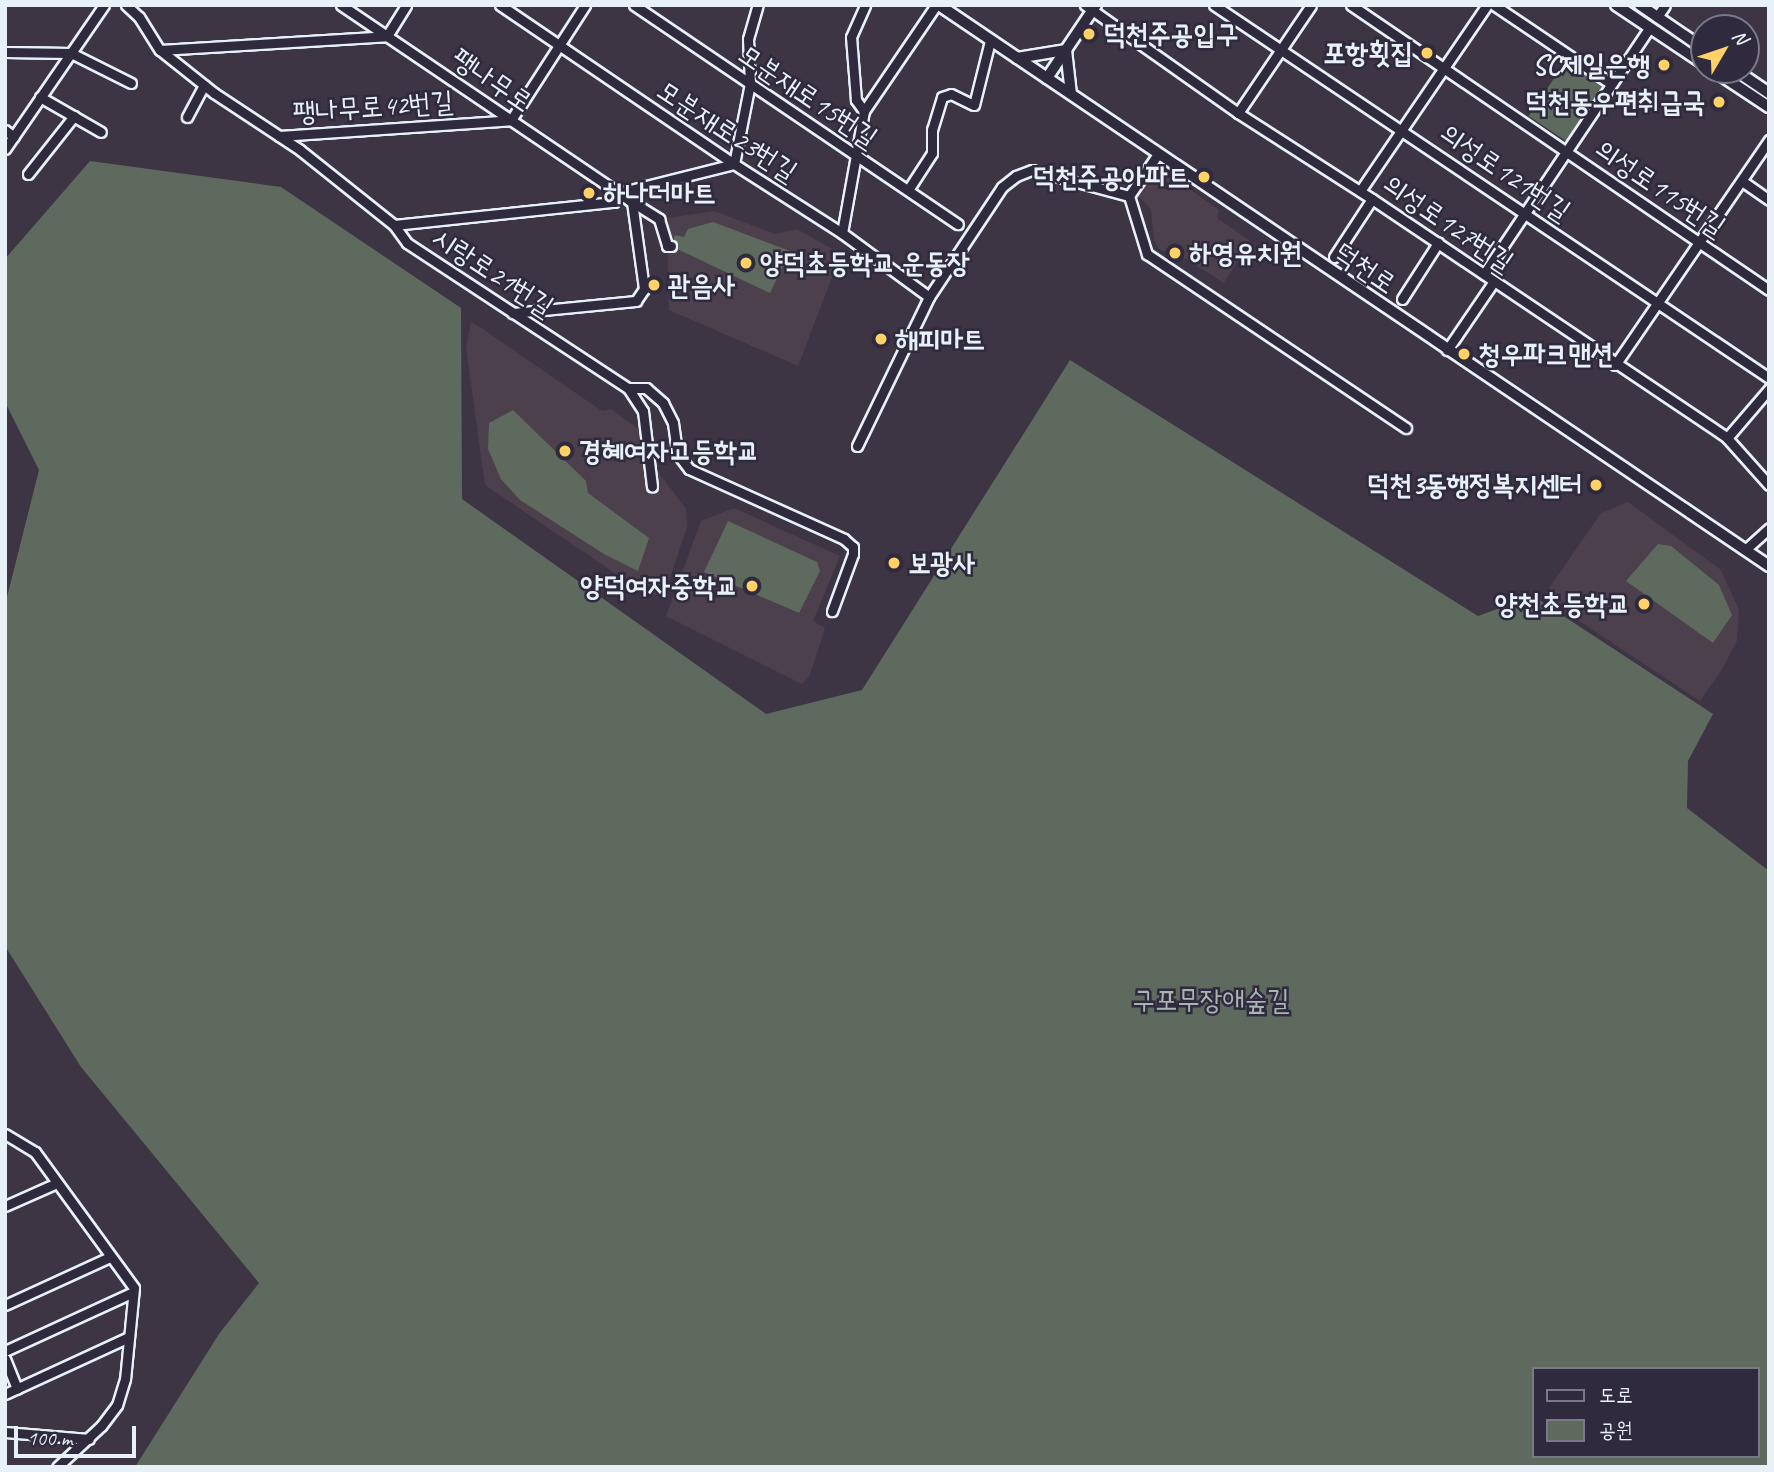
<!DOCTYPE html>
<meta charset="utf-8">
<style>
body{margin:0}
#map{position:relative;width:1774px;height:1472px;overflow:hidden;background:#3d3444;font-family:Caveat,"Poor Story",sans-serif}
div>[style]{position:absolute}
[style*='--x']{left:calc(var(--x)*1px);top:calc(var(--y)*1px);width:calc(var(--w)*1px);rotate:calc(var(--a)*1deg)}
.built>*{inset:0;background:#4d404d}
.green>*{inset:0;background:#5f6a5f;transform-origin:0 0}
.roads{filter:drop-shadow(2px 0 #e8f1f8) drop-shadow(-2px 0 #e8f1f8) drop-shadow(0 2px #e8f1f8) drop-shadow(0 -2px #e8f1f8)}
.minor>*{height:9px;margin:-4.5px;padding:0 4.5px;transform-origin:4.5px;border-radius:4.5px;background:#2f2a3d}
.major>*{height:10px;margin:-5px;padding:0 5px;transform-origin:5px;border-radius:5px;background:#2f2a3d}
.dots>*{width:19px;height:19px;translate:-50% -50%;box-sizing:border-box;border:4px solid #2f2a3d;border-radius:50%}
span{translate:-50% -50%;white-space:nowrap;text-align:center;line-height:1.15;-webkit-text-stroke:5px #2f2a3d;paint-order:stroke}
.poi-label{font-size:28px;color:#e8f1f8;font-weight:700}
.left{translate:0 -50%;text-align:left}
.right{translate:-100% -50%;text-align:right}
.street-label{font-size:28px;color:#e8f1f8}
.park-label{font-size:28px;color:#aab4b3}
.frame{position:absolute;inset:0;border:7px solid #e8f1f8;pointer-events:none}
.legend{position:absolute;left:1532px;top:1367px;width:228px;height:91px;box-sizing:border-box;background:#2f2a3d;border:2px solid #797a88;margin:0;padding:9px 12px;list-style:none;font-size:21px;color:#e8f1f8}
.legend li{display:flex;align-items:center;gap:14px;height:35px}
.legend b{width:35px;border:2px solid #797a88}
.north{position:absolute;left:1690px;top:14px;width:70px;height:70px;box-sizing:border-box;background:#2f2a3d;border:2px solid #797a88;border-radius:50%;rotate:51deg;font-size:19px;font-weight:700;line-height:28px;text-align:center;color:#e8f1f8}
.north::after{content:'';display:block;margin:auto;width:24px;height:32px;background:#ffd166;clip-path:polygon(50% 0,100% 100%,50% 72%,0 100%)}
.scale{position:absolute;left:14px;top:1426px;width:122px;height:32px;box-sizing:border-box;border:4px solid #e8f1f8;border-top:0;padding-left:9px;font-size:21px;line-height:24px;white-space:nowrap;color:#e8f1f8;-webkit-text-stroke:5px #2f2a3d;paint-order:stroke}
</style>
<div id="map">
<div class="built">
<div style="clip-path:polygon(1158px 167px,1219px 210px,1217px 218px,1250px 241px,1224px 283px,1186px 259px,1160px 250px,1154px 240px,1151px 209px,1138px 196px)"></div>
<div style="clip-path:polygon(714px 211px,775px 234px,797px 229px,841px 254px,798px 366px,669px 310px,667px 218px)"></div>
<div style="clip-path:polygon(471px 321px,602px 411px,611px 409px,640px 430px,659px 473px,686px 509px,687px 527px,664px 595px,647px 595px,485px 485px,466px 349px)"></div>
<div style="clip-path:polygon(1628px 502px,1721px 570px,1739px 610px,1737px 641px,1721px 671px,1700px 701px,1543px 597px,1601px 513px)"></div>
<div style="clip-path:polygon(734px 508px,840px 556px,813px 621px,825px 628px,810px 675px,802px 684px,666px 616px,701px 521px)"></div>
</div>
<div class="green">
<div style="left:1565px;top:62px;width:45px;height:65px;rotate:34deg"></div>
<div style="clip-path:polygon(evenodd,90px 161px,281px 187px,461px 308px,462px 499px,766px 714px,862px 690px,1070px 360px,1478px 616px,1533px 596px,1713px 714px,1688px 761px,1687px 808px,1769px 871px,1769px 1467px,135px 1467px,219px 1334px,259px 1283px,81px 1067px,5px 946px,5px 605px,39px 470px,5px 402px,5px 259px,90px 161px,1534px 1369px,1758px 1369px,1758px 1456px,1534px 1456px,1534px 1369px)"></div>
<div style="clip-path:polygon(713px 222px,790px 251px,770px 293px,671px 246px,675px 235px,684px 237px,688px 229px)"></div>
<div style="clip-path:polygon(513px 410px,586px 481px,588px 493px,649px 538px,638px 571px,604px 554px,520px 500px,501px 479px,488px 449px,489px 423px)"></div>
<div style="clip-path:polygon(728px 521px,817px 562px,820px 571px,799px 613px,704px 572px)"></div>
<div style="clip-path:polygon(1658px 544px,1671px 546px,1719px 585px,1732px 615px,1713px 643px,1626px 581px)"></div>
</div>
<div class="roads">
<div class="minor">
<div style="--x:126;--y:5;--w:18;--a:43"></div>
<div style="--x:139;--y:17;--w:39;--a:58"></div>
<div style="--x:160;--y:50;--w:69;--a:38.5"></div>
<div style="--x:214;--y:93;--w:103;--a:33.5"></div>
<div style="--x:300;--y:150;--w:120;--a:38.6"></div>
<div style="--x:394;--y:225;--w:22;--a:54"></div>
<div style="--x:407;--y:243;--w:264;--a:33.3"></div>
<div style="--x:628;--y:388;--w:18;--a:0"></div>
<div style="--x:646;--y:388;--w:23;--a:41"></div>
<div style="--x:663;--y:403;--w:22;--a:63"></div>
<div style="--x:673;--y:423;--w:30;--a:82"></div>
<div style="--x:677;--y:453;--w:20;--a:53"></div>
<div style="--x:689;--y:469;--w:170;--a:24.3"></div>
<div style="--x:844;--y:539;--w:12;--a:42"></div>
<div style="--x:853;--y:547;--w:7;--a:90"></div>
<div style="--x:853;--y:554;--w:61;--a:110.2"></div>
<div style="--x:341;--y:5;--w:351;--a:34.1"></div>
<div style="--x:632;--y:202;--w:88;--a:82.1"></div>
<div style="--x:644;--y:289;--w:14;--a:124"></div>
<div style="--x:636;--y:301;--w:124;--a:174.4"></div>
<div style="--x:500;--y:5;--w:283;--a:34.2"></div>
<div style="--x:734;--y:164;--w:128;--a:32.6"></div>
<div style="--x:842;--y:233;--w:108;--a:36.3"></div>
<div style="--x:634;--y:5;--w:391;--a:34.1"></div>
<div style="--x:1085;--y:5;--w:187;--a:35.2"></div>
<div style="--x:1238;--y:113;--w:159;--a:32.7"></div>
<div style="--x:1372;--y:199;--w:428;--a:33.9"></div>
<div style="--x:1727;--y:438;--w:63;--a:48.2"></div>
<div style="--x:1214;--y:5;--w:669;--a:33.9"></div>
<div style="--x:1351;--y:5;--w:506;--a:34.29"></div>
<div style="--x:1494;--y:5;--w:141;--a:34"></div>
<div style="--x:1657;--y:17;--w:14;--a:-56"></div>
<div style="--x:160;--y:50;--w:227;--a:-3.5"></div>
<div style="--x:387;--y:36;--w:36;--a:-58"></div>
<div style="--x:5;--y:52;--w:66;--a:0.9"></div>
<div style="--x:71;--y:53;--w:67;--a:26.6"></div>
<div style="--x:40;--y:97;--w:70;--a:29.8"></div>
<div style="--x:864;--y:111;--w:14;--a:-126"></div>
<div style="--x:856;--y:100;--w:63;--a:-94.5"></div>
<div style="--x:851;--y:37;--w:35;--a:-66"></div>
<div style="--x:1238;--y:113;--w:130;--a:-55.9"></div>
<div style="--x:187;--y:117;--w:36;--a:-62"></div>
<div style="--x:5;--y:130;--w:11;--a:38"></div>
<div style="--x:279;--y:136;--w:233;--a:-3.9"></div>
<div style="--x:511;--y:120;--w:137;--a:-57.2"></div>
<div style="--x:5;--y:149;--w:175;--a:-55.5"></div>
<div style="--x:28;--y:174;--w:74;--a:-51.6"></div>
<div style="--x:1742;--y:181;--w:33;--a:35"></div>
<div style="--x:908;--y:190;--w:44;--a:-57"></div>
<div style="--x:932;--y:153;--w:23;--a:-90"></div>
<div style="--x:932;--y:130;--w:34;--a:-73"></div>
<div style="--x:942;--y:97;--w:9;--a:-18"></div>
<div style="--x:951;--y:94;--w:25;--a:26"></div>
<div style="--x:974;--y:105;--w:66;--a:-76"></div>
<div style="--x:1360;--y:191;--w:225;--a:-55.7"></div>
<div style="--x:618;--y:193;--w:120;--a:-14"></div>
<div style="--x:734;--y:164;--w:83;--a:-78.8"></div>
<div style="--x:750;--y:83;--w:44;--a:-92.6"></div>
<div style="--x:748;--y:39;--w:35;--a:-74"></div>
<div style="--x:1129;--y:196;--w:61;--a:72.8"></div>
<div style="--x:1147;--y:254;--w:312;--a:33.9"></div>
<div style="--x:629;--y:200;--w:36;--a:32"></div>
<div style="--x:659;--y:219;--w:28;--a:73"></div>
<div style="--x:667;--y:246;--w:4;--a:0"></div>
<div style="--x:394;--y:225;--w:221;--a:-6"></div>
<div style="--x:614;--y:202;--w:10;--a:-66"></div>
<div style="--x:842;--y:233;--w:124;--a:-79.8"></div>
<div style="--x:864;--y:111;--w:128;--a:-55.8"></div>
<div style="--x:1334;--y:257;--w:69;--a:-56.8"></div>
<div style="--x:1484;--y:274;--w:296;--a:-56.1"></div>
<div style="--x:1402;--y:299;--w:67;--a:-57.3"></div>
<div style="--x:1447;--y:350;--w:83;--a:-55.7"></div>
<div style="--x:1615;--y:365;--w:273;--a:-55.6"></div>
<div style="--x:628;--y:388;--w:27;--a:57"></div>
<div style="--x:643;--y:411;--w:76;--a:83.2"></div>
<div style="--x:1727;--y:438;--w:65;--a:-49.4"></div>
<div style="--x:857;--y:446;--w:165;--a:-64.2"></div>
<div style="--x:929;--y:297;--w:132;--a:-56.4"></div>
<div style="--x:1002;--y:187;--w:18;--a:-38"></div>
<div style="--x:1016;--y:176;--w:17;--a:-21"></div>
<div style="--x:1032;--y:170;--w:100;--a:15"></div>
<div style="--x:1129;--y:196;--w:51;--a:-55.4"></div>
<div style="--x:1746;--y:549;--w:31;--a:-42"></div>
<div style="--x:5;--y:1134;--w:35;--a:31"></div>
<div style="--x:35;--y:1152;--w:168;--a:53.9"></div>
<div style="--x:134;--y:1288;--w:91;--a:95.6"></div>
<div style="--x:125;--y:1379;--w:27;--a:107"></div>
<div style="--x:117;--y:1405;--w:26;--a:127"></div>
<div style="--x:101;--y:1426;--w:60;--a:137"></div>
<div style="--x:5;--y:1206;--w:57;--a:-23.9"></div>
<div style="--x:5;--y:1305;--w:115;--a:-24.6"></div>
<div style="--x:5;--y:1351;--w:141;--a:-24.7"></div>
<div style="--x:5;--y:1359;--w:32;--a:68"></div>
<div style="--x:5;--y:1394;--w:136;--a:-24.7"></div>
<div style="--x:5;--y:1432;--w:84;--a:4.8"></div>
</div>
<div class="major">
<div style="--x:939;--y:5;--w:1002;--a:34.05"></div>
<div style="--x:1616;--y:5;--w:106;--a:33.8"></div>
<div style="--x:1640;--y:5;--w:78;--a:34.5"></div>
<div style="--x:1017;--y:58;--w:50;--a:-9.3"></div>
<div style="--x:1066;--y:50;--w:44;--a:83.5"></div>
<div style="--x:1713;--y:70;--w:67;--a:33.5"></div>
<div style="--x:1735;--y:70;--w:41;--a:34.1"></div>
<div style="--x:1047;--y:78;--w:88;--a:-56.1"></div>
</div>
</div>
<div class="dots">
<div style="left:1089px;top:34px;background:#ffd166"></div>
<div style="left:1427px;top:53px;background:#ffd166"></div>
<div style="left:1664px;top:65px;background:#ffd166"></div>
<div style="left:1719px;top:102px;background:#ffd166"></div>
<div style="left:1204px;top:177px;background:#ffd166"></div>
<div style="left:589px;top:193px;background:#ffd166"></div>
<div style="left:1175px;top:253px;background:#ffd166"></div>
<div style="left:746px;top:263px;background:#ffd166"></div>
<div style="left:654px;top:285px;background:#ffd166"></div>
<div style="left:881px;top:339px;background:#ffd166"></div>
<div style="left:1464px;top:354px;background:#ffd166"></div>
<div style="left:565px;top:451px;background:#ffd166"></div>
<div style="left:1596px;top:485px;background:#ffd166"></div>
<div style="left:894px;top:563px;background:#ffd166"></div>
<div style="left:752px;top:586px;background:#ffd166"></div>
<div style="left:1644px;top:604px;background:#ffd166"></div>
</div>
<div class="poi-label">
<span class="left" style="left:1103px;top:34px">덕천주공입구</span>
<span class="right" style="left:1413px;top:53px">포항횟집</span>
<span class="right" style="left:1650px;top:65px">SC제일은행</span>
<span class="right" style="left:1705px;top:102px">덕천동우편취급국</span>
<span class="right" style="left:1190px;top:177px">덕천주공아파트</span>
<span class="left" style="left:603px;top:193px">하나더마트</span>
<span class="left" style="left:1189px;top:253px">하영유치원</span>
<span class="left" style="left:760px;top:263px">양덕초등학교 운동장</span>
<span class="left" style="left:668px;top:285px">관음사</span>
<span class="left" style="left:895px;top:339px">해피마트</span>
<span class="left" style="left:1478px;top:354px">청우파크맨션</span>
<span class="left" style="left:579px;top:451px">경혜여자고등학교</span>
<span class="right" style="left:1582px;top:485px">덕천3동행정복지센터</span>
<span class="left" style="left:908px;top:563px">보광사</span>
<span class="right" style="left:738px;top:586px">양덕여자중학교</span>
<span class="right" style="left:1630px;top:604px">양천초등학교</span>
</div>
<div class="street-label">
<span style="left:492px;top:80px;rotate:34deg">팽나무로</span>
<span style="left:808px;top:96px;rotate:34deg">모분재로15번길</span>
<span style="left:373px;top:107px;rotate:-4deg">팽나무로42번길</span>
<span style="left:727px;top:131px;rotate:33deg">모분재로23번길</span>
<span style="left:1505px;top:172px;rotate:34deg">의성로121번길</span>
<span style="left:1660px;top:188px;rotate:34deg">의성로115번길</span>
<span style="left:1448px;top:223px;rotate:34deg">의성로127번길</span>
<span style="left:1365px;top:268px;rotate:34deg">덕천로</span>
<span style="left:493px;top:272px;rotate:33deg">시랑로21번길</span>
</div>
<div class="park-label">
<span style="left:1211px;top:1000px">구포무장애숲길</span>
</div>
<div class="frame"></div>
<ul class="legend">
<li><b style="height:9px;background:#2f2a3d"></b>도로</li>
<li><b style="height:19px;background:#5f6a5f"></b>공원</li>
</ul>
<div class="north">N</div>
<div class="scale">100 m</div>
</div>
